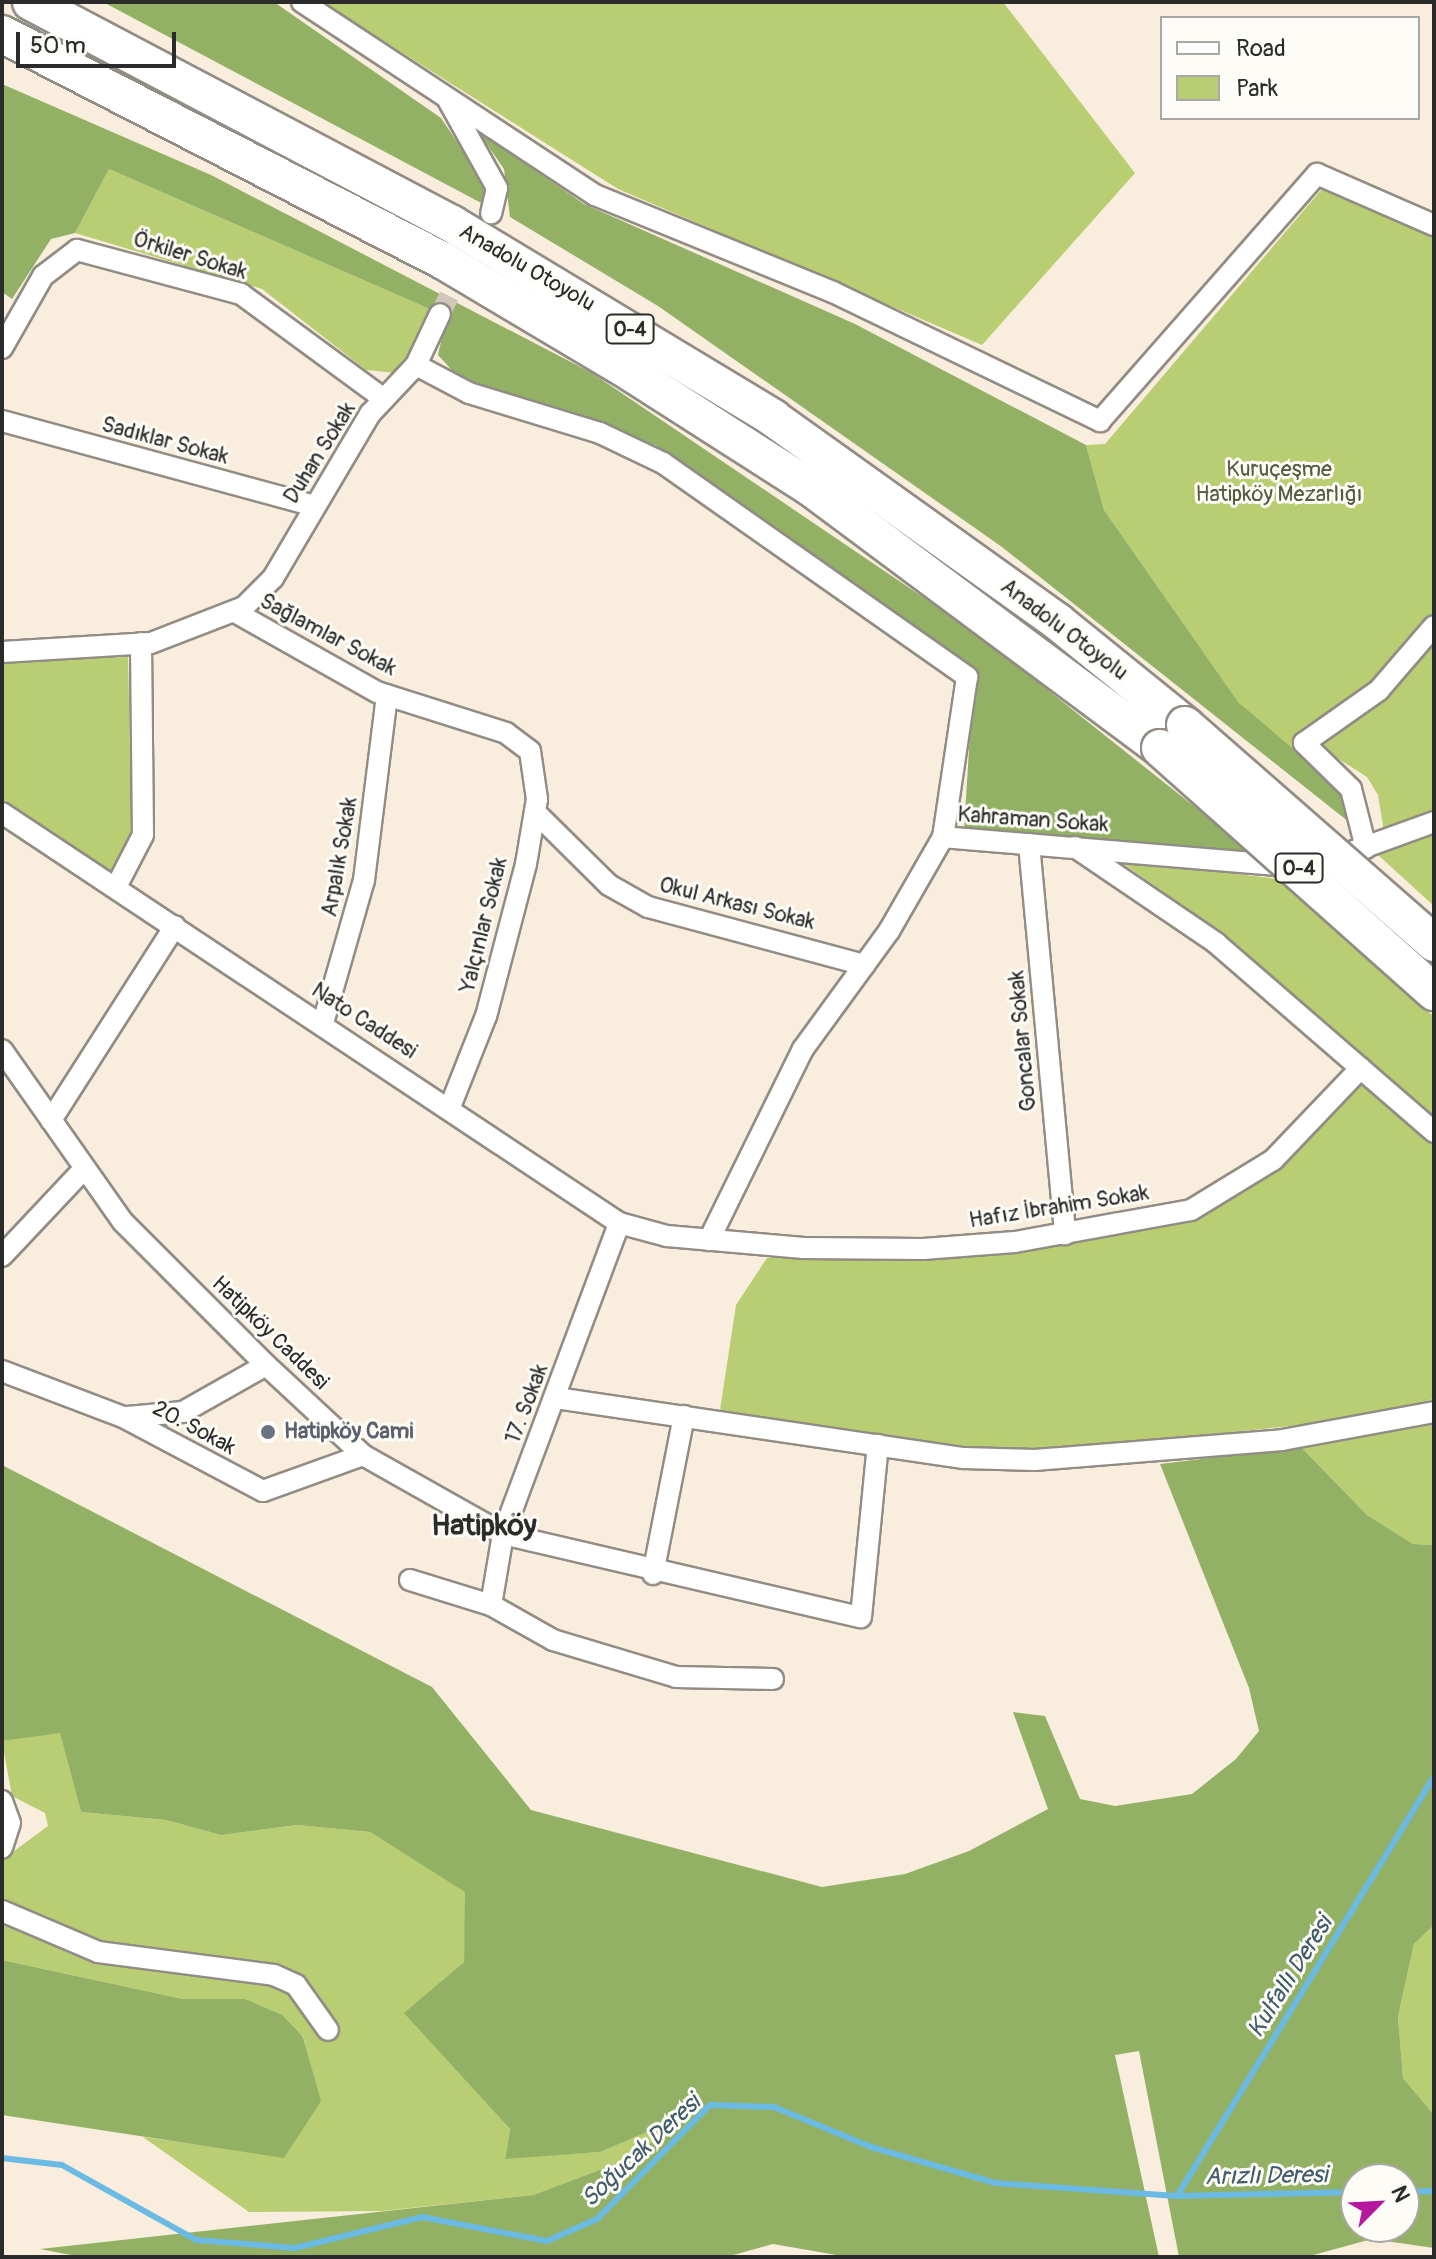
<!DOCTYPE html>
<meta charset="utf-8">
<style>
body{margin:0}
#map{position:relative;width:1436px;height:2259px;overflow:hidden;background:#f9eddd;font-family:Pangolin,sans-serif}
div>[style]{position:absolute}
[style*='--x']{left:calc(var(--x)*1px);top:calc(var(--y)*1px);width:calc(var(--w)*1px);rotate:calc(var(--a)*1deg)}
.green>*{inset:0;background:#b9ce72}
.forest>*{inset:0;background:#92b164}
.stream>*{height:6px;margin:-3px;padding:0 3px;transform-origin:3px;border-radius:3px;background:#6abae4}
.minor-tunnel>*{height:20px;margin-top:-10px;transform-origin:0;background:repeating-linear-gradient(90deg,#d0c6b9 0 20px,transparent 0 30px)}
.roads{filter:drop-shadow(2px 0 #928c84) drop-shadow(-2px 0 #928c84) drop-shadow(0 2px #928c84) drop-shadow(0 -2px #928c84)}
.minor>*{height:20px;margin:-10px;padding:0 10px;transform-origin:10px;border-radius:10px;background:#fff}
.motorway>*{height:36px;margin:-18px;padding:0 18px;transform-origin:18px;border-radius:18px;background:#fff}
.bridges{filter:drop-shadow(2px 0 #928c84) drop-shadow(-2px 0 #928c84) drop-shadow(0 2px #928c84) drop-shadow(0 -2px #928c84)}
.motorway-bridge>*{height:36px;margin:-18px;padding:0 18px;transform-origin:18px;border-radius:18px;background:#fff}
.dots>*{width:22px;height:22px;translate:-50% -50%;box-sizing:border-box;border:4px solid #fdfcf7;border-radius:50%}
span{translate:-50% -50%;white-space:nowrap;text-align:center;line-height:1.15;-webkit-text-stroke:6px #fdfcf7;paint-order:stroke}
.shield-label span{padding:2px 6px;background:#fdfcf7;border:2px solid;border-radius:6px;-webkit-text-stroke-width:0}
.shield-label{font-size:20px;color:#2b2b2b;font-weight:700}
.street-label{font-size:22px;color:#2b2b2b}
.park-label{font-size:22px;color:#565c40}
.worship-label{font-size:22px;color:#5b616d;font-weight:700}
.left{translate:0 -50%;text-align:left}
.water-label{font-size:24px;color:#415d6c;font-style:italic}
.district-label{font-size:30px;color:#2b2b2b;font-weight:700}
.frame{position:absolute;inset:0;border:4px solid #2b2b2b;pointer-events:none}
.legend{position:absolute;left:1160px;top:16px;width:260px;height:104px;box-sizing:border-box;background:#fdfcf7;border:2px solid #a9a8a5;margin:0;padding:10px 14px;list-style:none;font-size:24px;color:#2b2b2b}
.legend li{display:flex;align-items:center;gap:16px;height:40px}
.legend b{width:40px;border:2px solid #a9a8a5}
.north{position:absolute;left:1340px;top:2163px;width:80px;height:80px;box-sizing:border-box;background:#fdfcf7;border:2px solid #a9a8a5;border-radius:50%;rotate:66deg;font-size:22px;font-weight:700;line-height:32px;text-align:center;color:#2b2b2b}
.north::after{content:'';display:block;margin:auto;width:28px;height:36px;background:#b5179e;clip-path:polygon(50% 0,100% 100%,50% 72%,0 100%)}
.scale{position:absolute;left:16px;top:32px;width:160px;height:36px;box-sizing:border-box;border:4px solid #2b2b2b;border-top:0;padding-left:10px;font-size:24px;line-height:28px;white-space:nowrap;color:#2b2b2b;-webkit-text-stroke:6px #fdfcf7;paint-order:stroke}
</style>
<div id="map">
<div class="green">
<div style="clip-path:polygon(322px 2px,1003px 2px,1135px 173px,982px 345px,618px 189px)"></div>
<div style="clip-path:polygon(109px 169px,432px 310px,408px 358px,396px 373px,366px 370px,262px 289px,75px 233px)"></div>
<div style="clip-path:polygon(1322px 189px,1434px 238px,1434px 815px,1384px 832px,1378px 795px,1367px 777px,1323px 749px,1286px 748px,1239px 703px,1104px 510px,1086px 445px,1105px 444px)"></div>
<div style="clip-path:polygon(128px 657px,132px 835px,111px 872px,2px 799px,2px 661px)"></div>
<div style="clip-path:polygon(1434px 832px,1434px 906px,1377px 854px)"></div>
<div style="clip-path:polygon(1117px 859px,1287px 880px,1434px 1017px,1434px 1118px,1227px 937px)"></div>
<div style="clip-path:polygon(1360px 1082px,1434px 1146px,1434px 1399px,1348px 1420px,1069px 1449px,959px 1448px,720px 1410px,736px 1305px,767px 1258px,976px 1254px,1199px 1216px,1279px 1168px)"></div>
<div style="clip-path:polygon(1434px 1423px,1434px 1545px,1413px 1544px,1367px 1515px,1301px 1447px)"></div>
<div style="clip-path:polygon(60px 1732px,81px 1812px,166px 1820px,221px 1835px,297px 1825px,370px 1832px,466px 1892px,464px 1962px,405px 2013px,510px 2129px,505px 2158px,600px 2152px,710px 2105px,626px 2160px,533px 2195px,382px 2211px,249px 2212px,143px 2137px,284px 2157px,320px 2101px,303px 2036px,245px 1999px,183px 1999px,2px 1960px,2px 1922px,75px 1956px,267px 1982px,294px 1993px,335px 2028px,310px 1987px,278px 1970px,228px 1957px,95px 1944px,2px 1902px,2px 1860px,48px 1826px,45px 1813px,12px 1796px,2px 1741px)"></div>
<div style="clip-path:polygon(1434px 1925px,1434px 2115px,1403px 2078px,1398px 2017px,1414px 1944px)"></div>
</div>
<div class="forest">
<div style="clip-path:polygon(103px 2px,274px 2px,441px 118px,488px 188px,485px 205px)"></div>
<div style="clip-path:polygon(2px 84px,211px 175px,592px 373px,976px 633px,1263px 861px,964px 831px,974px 668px,655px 445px,460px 379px,438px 355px,446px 319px,432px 310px,109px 169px,75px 233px,51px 239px,12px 299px,2px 292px)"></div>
<div style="clip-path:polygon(477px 130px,584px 204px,855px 324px,1086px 445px,1104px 510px,1239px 703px,1329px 779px,1342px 794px,1349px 822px,1002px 547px,658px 306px,510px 217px,504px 169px)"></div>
<div style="clip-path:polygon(evenodd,1301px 1447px,1367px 1515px,1413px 1544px,1434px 1545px,1434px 1925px,1414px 1944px,1398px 2017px,1403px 2078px,1434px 2115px,1434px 2248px,1372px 2239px,1306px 2257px,1179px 2257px,1139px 2051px,1115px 2055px,1159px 2257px,848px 2257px,773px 2244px,726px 2257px,81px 2257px,40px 2249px,533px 2195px,626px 2160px,704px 2108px,600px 2152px,505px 2159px,510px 2129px,404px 2013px,464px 1962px,465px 1892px,370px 1832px,297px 1825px,221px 1835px,166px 1820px,81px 1812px,60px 1733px,2px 1741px,2px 1465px,432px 1687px,531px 1810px,822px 1887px,905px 1874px,969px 1851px,1048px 1809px,1013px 1712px,1045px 1716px,1080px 1799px,1115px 1806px,1192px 1794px,1236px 1759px,1259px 1731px,1249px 1688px,1160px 1464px,1301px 1447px,1356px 2179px,1404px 2179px,1404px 2227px,1356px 2227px,1356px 2179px)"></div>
<div style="clip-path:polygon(2px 1960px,183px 1999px,245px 1999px,282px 2015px,303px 2037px,321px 2101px,284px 2158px,2px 2115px)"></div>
</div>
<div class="stream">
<div style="--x:2;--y:2158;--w:60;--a:6.7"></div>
<div style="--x:62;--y:2165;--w:154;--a:29.2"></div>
<div style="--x:196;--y:2240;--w:99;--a:4.6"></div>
<div style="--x:295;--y:2248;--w:131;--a:-13.7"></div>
<div style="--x:422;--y:2217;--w:127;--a:10.9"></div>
<div style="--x:547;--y:2241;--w:55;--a:-23.7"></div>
<div style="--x:597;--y:2219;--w:161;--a:-45.3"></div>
<div style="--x:710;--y:2105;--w:64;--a:1.8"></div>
<div style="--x:774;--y:2107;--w:105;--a:22.4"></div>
<div style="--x:871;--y:2147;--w:129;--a:16.2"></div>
<div style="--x:995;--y:2183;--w:182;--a:4.1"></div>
<div style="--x:1177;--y:2196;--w:179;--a:-1.3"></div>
<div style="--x:1404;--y:2192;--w:30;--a:-2"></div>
<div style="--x:1177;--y:2196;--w:492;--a:-58.5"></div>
</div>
<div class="minor-tunnel">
<div style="--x:440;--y:314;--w:57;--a:-63"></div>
</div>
<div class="roads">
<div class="minor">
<div style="--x:302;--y:2;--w:351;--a:33.4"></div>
<div style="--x:595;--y:195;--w:257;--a:22.2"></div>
<div style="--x:833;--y:292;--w:297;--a:25.8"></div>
<div style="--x:1100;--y:421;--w:329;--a:-48.7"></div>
<div style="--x:1317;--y:174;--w:128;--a:23.6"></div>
<div style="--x:448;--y:100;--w:101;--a:60.9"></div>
<div style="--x:497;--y:188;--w:26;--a:103"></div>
<div style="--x:2;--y:348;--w:83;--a:-60.3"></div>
<div style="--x:43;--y:276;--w:43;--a:-37.4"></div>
<div style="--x:77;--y:250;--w:170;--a:15"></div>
<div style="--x:241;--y:294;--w:177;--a:36.3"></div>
<div style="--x:416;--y:365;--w:60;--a:27.8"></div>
<div style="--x:469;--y:393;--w:137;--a:17"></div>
<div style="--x:600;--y:433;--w:70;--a:25.5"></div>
<div style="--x:663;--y:463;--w:372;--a:35.1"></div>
<div style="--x:967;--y:677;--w:162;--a:98.5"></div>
<div style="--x:2;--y:421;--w:324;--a:15.2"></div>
<div style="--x:235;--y:612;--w:163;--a:29.4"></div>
<div style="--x:377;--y:692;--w:135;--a:17.6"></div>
<div style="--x:506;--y:733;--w:30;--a:37"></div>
<div style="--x:530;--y:751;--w:49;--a:81.7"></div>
<div style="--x:537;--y:799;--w:66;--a:99.6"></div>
<div style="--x:526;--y:864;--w:157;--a:104.7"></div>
<div style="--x:486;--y:1016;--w:98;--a:111.6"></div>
<div style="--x:2;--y:652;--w:149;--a:-3.5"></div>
<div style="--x:151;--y:643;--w:100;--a:-21.2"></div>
<div style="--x:244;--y:607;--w:41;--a:-45"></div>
<div style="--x:273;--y:578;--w:191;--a:-59.4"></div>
<div style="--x:370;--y:414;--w:67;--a:-46.8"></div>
<div style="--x:416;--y:365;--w:56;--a:-64.8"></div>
<div style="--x:535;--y:812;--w:104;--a:44.6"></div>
<div style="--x:609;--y:885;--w:45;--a:29.4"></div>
<div style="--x:648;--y:907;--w:224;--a:15"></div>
<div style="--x:2;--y:813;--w:741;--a:33.6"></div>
<div style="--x:619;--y:1223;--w:50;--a:15.2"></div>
<div style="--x:667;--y:1236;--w:137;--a:5"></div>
<div style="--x:803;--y:1248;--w:120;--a:0.5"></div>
<div style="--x:923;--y:1249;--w:92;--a:-4.4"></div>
<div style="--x:1015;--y:1242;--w:179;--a:-10.3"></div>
<div style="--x:1191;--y:1210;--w:96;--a:-31.4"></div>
<div style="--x:1273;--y:1160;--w:127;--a:-46.3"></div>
<div style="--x:1029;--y:844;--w:392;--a:84.7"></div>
<div style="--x:1075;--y:847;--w:171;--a:34.2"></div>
<div style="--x:1216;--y:943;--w:289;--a:40.9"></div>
<div style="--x:1366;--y:848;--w:61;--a:-104.3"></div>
<div style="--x:1351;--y:789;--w:66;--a:-135.6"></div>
<div style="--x:1304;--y:743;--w:92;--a:-35.2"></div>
<div style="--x:1379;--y:690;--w:84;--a:-49.3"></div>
<div style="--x:1332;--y:859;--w:109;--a:-19.9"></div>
<div style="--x:116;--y:887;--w:59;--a:-62.6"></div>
<div style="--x:143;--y:835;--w:192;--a:-90.6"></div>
<div style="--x:323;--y:1023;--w:149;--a:-74"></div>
<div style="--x:364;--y:880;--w:186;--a:-82.9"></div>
<div style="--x:2;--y:1050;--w:210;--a:54.9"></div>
<div style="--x:123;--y:1222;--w:202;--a:45"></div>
<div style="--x:266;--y:1365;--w:132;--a:42.9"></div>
<div style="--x:363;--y:1455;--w:161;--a:29.4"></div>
<div style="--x:503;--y:1534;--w:367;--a:13.1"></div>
<div style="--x:861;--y:1617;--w:173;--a:-84.4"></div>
<div style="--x:51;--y:1120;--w:230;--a:-57.4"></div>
<div style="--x:709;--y:1240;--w:213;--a:-63.8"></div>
<div style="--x:803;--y:1049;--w:146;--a:-53.9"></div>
<div style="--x:889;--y:931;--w:108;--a:-60.1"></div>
<div style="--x:943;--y:837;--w:355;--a:4.8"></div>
<div style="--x:2;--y:1256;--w:120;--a:-46.7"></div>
<div style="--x:2;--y:1371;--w:129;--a:20.8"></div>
<div style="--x:123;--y:1417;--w:158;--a:27.9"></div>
<div style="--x:263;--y:1491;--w:106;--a:-19.8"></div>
<div style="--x:556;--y:1398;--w:412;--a:8.4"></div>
<div style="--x:964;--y:1458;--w:71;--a:1.6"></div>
<div style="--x:1035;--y:1460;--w:248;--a:-4.6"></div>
<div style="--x:1282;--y:1440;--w:155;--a:-10.4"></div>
<div style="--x:127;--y:1417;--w:56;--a:-5.1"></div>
<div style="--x:183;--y:1412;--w:95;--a:-29.5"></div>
<div style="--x:653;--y:1574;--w:161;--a:-78.9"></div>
<div style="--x:410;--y:1580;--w:85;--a:17.2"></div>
<div style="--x:491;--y:1605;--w:71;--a:29.4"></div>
<div style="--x:553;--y:1640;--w:128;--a:16.7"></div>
<div style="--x:676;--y:1677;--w:97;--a:1.2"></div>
<div style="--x:491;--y:1605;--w:72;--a:-80.4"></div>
<div style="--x:503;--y:1534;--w:332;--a:-69.5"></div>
<div style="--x:2;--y:1801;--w:23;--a:70"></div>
<div style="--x:10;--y:1823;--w:26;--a:108"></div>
<div style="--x:2;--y:1911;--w:104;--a:23.1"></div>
<div style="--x:98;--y:1952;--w:177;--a:7.4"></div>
<div style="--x:274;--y:1975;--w:24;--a:24"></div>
<div style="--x:296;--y:1985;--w:55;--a:54.6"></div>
</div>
<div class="motorway">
<div style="--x:31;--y:2;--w:476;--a:27.8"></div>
<div style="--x:452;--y:224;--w:375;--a:31.1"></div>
<div style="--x:773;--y:418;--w:350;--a:35.6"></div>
<div style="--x:1058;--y:622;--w:164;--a:39"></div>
<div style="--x:2;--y:34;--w:495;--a:27.2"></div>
<div style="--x:442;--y:260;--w:222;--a:30.8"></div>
<div style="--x:633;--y:374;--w:210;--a:32.6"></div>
<div style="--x:810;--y:487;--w:437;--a:36.7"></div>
</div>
</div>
<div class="bridges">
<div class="motorway-bridge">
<div style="--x:1185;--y:725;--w:331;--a:41.2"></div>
<div style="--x:1160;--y:748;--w:367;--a:41.7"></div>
</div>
</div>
<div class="dots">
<div style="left:268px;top:1432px;background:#6b7280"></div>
</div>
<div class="shield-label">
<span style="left:630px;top:329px">O-4</span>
<span style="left:1299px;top:868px">O-4</span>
</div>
<div class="street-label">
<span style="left:190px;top:256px;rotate:17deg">Örkiler Sokak</span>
<span style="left:527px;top:268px;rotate:30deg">Anadolu Otoyolu</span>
<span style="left:165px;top:441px;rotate:15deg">Sadıklar Sokak</span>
<span style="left:320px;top:453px;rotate:-58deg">Duhan Sokak</span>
<span style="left:1064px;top:630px;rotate:37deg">Anadolu Otoyolu</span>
<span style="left:328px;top:635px;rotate:28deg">Sağlamlar Sokak</span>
<span style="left:1033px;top:820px;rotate:4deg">Kahraman Sokak</span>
<span style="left:340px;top:857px;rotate:-80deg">Arpalık Sokak</span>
<span style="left:737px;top:904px;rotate:14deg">Okul Arkası Sokak</span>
<span style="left:484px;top:925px;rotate:-76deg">Yalçınlar Sokak</span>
<span style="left:364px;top:1021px;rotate:33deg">Nato Caddesi</span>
<span style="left:1023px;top:1041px;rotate:-95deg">Goncalar Sokak</span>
<span style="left:1059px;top:1207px;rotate:-9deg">Hafız İbrahim Sokak</span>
<span style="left:270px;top:1333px;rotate:44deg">Hatipköy Caddesi</span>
<span style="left:527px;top:1404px;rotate:-69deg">17. Sokak</span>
<span style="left:194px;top:1428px;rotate:28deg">20. Sokak</span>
</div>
<div class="park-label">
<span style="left:1279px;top:482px">Kuruçeşme<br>Hatipköy Mezarlığı</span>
</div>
<div class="worship-label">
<span class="left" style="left:284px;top:1432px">Hatipköy Cami</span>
</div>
<div class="water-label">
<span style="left:1290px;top:1977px;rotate:-58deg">Kulfallı Deresi</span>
<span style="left:641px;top:2151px;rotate:-43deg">Soğucak Deresi</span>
<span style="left:1266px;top:2176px;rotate:-1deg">Arızlı Deresi</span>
</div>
<div class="district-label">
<span style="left:484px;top:1526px">Hatipköy</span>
</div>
<div class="frame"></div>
<ul class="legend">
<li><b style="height:10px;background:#fff"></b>Road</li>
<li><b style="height:22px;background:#b9ce72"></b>Park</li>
</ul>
<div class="north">N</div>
<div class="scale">50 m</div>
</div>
